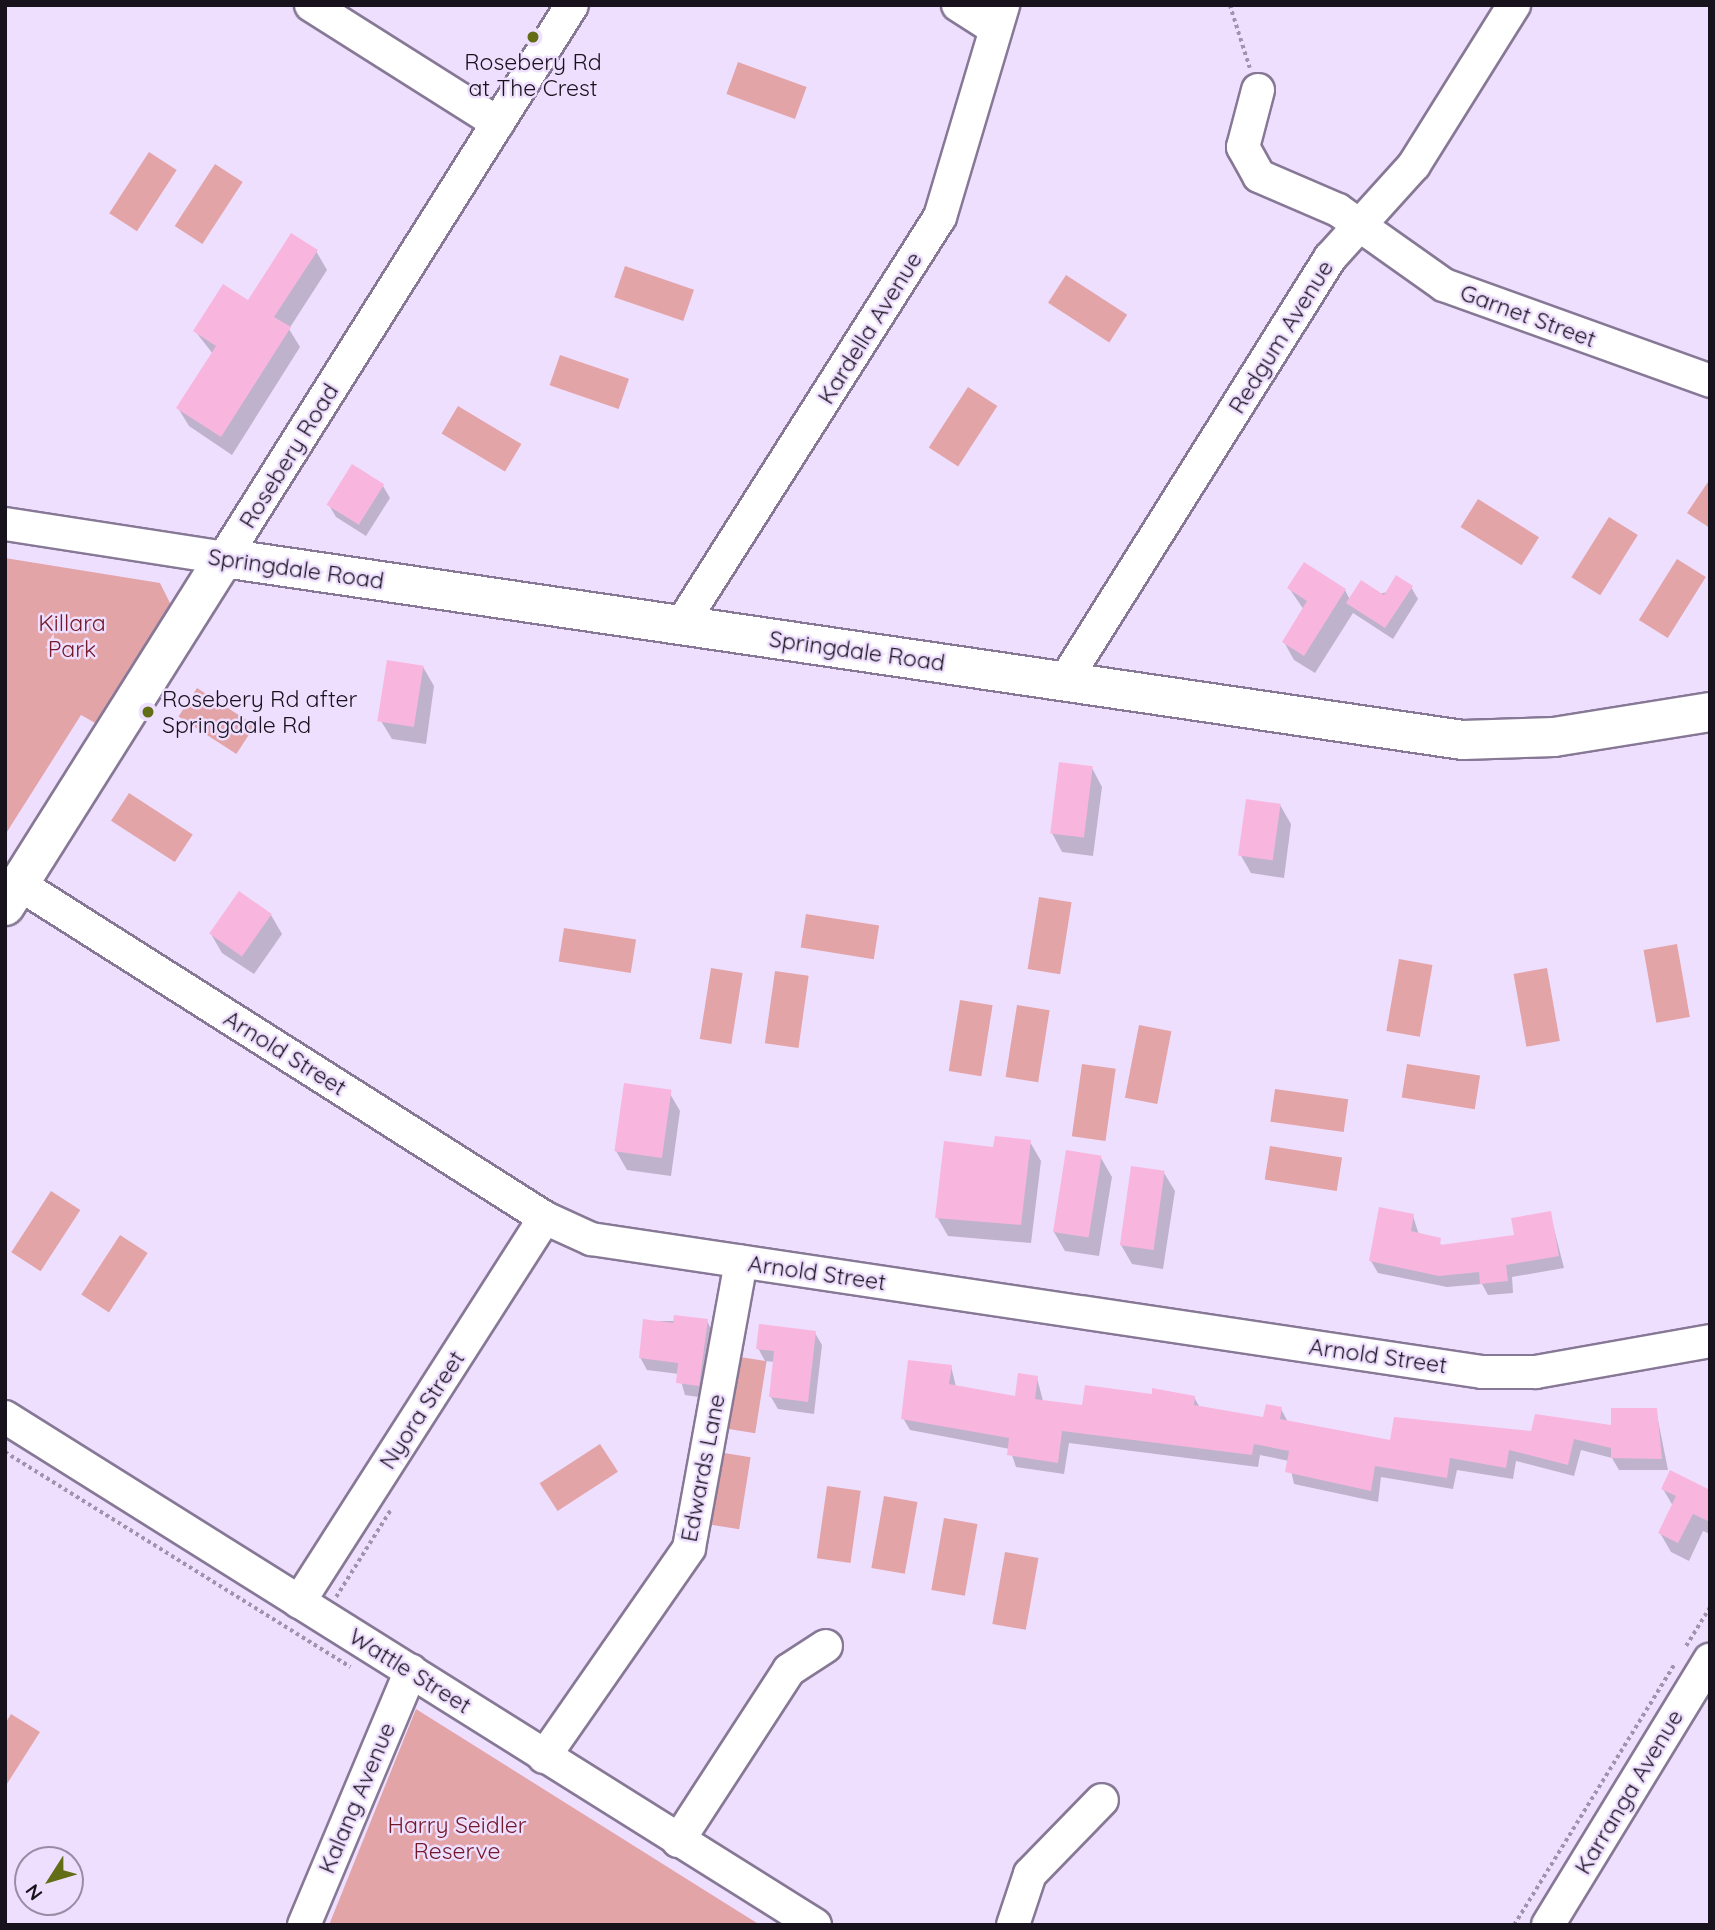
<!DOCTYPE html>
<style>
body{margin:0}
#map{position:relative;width:1715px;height:1930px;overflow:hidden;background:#efdfff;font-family:Quicksand,sans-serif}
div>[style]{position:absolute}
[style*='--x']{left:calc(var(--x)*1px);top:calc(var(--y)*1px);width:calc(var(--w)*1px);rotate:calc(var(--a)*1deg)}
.green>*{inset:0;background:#e3a4a8;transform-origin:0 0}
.shadow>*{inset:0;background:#0003}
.building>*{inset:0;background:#f8b6df;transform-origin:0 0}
.path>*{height:3.5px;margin-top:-1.75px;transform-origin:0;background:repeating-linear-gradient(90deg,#a093ac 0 3.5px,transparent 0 7px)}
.roads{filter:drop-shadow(2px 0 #877996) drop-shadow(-2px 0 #877996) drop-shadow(0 2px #877996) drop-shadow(0 -2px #877996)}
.minor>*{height:32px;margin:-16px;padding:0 16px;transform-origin:16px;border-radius:16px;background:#fff}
.major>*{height:38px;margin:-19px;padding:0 19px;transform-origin:19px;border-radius:19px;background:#fff}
.dots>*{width:19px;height:19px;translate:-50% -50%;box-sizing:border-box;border:4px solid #efdfff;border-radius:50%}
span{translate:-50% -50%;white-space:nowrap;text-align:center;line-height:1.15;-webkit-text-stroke:5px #efdfff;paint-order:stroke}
.poi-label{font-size:23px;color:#18121d}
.left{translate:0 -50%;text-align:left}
.street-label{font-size:23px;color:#18121d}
.park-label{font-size:23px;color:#711829}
.frame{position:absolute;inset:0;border:7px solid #18121d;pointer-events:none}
.north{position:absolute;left:14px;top:1846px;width:70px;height:70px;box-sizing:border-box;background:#efdfff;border:2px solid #998da5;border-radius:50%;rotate:233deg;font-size:19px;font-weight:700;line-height:28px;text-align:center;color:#18121d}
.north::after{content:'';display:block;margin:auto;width:24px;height:32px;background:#626d15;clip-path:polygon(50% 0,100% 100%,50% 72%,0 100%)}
</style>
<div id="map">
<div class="green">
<div style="left:738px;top:62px;width:73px;height:34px;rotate:20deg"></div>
<div style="left:149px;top:152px;width:33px;height:73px;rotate:33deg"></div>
<div style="left:215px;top:164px;width:33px;height:74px;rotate:33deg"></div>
<div style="left:625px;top:266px;width:73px;height:33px;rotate:19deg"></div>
<div style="left:1066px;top:275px;width:73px;height:33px;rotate:33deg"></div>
<div style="left:560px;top:355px;width:73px;height:32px;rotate:19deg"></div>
<div style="left:968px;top:387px;width:35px;height:72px;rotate:33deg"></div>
<div style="left:458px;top:406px;width:74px;height:32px;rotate:31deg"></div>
<div style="clip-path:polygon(1710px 479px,1710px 528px,1687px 513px)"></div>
<div style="left:1478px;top:499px;width:72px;height:33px;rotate:32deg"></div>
<div style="left:1609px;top:517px;width:34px;height:71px;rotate:32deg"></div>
<div style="clip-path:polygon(5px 558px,160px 583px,171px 605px,97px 724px,81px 715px,5px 835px)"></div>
<div style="left:1677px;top:559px;width:34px;height:72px;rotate:32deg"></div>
<div style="left:197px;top:688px;width:69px;height:34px;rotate:33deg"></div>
<div style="left:129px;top:793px;width:76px;height:33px;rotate:33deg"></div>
<div style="left:1039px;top:897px;width:33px;height:73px;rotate:9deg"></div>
<div style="left:806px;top:914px;width:74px;height:34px;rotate:9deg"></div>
<div style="left:564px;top:928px;width:73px;height:34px;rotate:9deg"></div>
<div style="left:1677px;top:944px;width:74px;height:34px;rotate:80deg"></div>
<div style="left:1399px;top:959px;width:34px;height:73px;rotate:10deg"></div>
<div style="left:711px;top:968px;width:32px;height:72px;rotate:9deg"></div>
<div style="left:1547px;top:968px;width:74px;height:34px;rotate:80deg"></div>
<div style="left:775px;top:971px;width:34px;height:73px;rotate:8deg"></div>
<div style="left:960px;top:1000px;width:33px;height:72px;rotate:9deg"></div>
<div style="left:1017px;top:1005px;width:33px;height:73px;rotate:9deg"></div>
<div style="left:1139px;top:1025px;width:33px;height:74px;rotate:11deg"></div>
<div style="left:1082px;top:1064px;width:34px;height:73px;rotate:8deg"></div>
<div style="left:1407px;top:1064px;width:74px;height:34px;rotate:9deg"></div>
<div style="left:1275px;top:1089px;width:74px;height:33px;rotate:8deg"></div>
<div style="left:1270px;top:1146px;width:73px;height:34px;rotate:9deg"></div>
<div style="left:51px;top:1191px;width:35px;height:73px;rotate:33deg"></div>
<div style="left:120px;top:1235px;width:33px;height:71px;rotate:33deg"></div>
<div style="left:734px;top:1356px;width:33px;height:73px;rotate:9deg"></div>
<div style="left:600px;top:1444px;width:33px;height:72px;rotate:57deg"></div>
<div style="left:718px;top:1452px;width:33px;height:73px;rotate:9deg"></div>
<div style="left:827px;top:1486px;width:34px;height:73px;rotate:8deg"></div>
<div style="left:884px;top:1496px;width:34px;height:73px;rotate:10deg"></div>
<div style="left:944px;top:1518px;width:34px;height:73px;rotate:10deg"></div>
<div style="left:1005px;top:1552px;width:34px;height:73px;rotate:10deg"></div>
<div style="clip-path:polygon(416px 1709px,760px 1925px,329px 1925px)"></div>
<div style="clip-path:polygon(11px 1714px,40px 1732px,5px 1787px,5px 1724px)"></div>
</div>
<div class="shadow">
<div style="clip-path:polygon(316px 251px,327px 270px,289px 329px,300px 347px,232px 455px,189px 426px,178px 408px,213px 354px,195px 331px,248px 302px)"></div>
<div style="clip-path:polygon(383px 486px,390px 498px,366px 536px,336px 517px,329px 505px)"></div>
<div style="clip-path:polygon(1411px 587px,1418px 599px,1393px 639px,1353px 613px,1315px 673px,1294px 660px,1284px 642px,1304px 610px,1289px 588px,1345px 590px,1350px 600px)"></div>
<div style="clip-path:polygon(423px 667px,434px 686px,426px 744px,392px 739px,381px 721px)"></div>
<div style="clip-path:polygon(1092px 768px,1102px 787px,1093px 856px,1062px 852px,1052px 833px)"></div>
<div style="clip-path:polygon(1280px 805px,1291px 824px,1284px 878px,1251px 873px,1240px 854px)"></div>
<div style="clip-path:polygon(271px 915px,282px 934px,254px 974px,222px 953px,211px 934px)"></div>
<div style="clip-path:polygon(669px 1092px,680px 1111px,671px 1176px,627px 1170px,616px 1151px)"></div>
<div style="clip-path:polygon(1030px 1142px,1041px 1161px,1031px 1243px,948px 1236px,937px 1217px,995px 1149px)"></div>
<div style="clip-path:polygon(1101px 1158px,1112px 1177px,1099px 1256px,1065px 1251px,1054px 1232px)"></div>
<div style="clip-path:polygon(1164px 1173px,1175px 1191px,1163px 1269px,1132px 1264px,1121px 1245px)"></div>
<div style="clip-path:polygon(1550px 1213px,1564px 1268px,1512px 1277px,1513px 1293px,1488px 1295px,1482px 1284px,1447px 1287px,1378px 1273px,1371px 1261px,1413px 1216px,1419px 1235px,1444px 1246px,1516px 1236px)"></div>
<div style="clip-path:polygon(645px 1321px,707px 1321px,713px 1333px,705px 1398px,685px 1395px,679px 1374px,647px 1370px,640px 1357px)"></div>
<div style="clip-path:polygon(815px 1333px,822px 1345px,814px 1414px,778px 1409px,771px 1397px,775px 1362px,765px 1361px,758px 1348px)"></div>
<div style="clip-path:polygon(951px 1366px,956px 1387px,1016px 1398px,1037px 1378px,1043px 1401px,1084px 1407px,1153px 1396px,1194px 1397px,1200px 1408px,1265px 1419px,1281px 1409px,1288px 1422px,1392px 1442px,1612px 1427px,1656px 1410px,1668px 1470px,1619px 1470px,1612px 1458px,1581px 1450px,1574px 1476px,1516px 1461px,1513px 1479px,1457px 1470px,1453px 1489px,1381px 1477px,1378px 1502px,1294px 1484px,1289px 1461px,1260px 1455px,1258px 1467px,1069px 1443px,1064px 1474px,1016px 1467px,1010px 1449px,910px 1430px,903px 1418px)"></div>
<div style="clip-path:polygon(1663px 1489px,1710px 1492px,1710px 1534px,1703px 1531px,1689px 1561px,1671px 1552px,1660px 1533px,1673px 1506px)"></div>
</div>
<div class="building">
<div style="clip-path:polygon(291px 233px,318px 250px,274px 317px,291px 327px,221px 437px,176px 408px,216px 346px,193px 331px,223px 284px,248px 300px)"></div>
<div style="left:352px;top:464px;width:38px;height:48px;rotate:32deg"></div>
<div style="clip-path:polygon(1304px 562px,1346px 589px,1304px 656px,1282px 642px,1307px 601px,1287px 588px)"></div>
<div style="clip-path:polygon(1396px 575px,1413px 586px,1385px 628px,1346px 603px,1361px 580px,1384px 595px)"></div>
<div style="left:387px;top:660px;width:37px;height:62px;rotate:9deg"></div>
<div style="left:1059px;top:762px;width:34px;height:72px;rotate:7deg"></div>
<div style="left:1246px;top:799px;width:35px;height:57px;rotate:8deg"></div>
<div style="left:239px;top:891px;width:40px;height:52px;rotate:35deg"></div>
<div style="left:624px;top:1083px;width:48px;height:69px;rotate:8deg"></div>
<div style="clip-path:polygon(995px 1136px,1031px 1140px,1021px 1225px,935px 1218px,944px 1141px,993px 1147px)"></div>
<div style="left:1066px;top:1150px;width:36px;height:83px;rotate:9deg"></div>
<div style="left:1131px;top:1166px;width:34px;height:80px;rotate:8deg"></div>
<div style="clip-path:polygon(1379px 1207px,1414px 1214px,1411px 1231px,1441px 1238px,1440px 1245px,1514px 1235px,1511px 1218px,1551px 1211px,1559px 1256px,1506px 1265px,1508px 1281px,1480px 1284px,1479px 1272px,1439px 1276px,1369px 1261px)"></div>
<div style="clip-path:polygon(674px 1315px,708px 1319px,699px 1386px,676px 1383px,678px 1363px,639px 1358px,643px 1319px,673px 1323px)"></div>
<div style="clip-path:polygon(759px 1324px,816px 1331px,808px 1402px,769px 1397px,774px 1351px,756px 1349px)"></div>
<div style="clip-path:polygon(908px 1360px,952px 1365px,949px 1384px,1015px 1396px,1018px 1373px,1038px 1376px,1035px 1399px,1082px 1405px,1085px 1385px,1152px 1394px,1152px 1388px,1195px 1396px,1194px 1405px,1263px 1417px,1266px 1404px,1282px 1407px,1280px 1419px,1390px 1440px,1394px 1417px,1531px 1431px,1535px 1414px,1611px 1425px,1611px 1408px,1657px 1408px,1662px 1459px,1611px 1458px,1611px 1448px,1574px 1439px,1568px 1465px,1509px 1450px,1506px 1468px,1450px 1458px,1447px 1478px,1375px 1466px,1371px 1491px,1285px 1472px,1289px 1451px,1254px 1444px,1252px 1455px,1062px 1431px,1058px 1463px,1007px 1455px,1009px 1438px,901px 1419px)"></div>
<div style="clip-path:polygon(1670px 1470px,1710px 1490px,1710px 1522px,1693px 1514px,1678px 1543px,1658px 1533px,1676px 1496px,1661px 1489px)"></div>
</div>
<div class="path">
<div style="--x:1230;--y:5;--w:66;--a:72.4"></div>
<div style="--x:5;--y:1452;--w:407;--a:31.9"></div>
<div style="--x:336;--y:1597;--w:102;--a:-57.9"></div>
<div style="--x:1686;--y:1646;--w:46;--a:-58.4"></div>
<div style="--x:1514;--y:1925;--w:305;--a:-58.4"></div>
</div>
<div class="roads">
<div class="minor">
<div style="--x:311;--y:5;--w:221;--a:32.3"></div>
<div style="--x:958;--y:5;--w:43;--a:32.6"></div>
<div style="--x:1258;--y:90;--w:59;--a:104.7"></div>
<div style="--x:1243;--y:147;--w:33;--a:61"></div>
<div style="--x:1259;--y:176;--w:86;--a:23.3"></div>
<div style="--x:1338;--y:210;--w:130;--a:35.3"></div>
<div style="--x:1444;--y:285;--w:283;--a:19.8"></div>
<div style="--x:5;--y:524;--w:222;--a:8.8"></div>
<div style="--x:224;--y:558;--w:653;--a:-57.82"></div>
<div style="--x:681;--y:625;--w:483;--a:-57.6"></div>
<div style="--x:940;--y:217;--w:221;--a:-73.4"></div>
<div style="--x:1064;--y:682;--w:501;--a:-57.9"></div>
<div style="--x:1330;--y:258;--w:125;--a:-47.9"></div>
<div style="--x:1414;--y:165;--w:189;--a:-58"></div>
<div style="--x:19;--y:884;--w:623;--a:32.41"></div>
<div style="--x:545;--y:1218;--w:51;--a:24.5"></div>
<div style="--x:591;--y:1239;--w:901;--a:8.49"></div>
<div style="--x:1482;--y:1372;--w:54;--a:0"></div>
<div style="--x:1536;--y:1372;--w:177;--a:-10.1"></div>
<div style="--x:5;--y:1417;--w:956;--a:32.09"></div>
<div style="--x:299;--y:1602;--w:456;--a:-57.4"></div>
<div style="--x:544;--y:1757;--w:254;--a:-55.2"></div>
<div style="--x:689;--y:1548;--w:291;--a:-79.7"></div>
<div style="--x:678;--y:1841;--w:204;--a:-57"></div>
<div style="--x:789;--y:1670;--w:44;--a:-33"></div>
<div style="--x:304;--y:1925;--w:276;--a:-67.2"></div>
<div style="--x:1013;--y:1925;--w:54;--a:-71.6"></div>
<div style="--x:1030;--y:1874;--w:103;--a:-45.8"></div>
<div style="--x:1548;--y:1925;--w:311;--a:-58.6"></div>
</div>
<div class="major">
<div style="--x:5;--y:906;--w:411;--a:-57.8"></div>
<div style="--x:224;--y:558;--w:1252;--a:8.36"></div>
<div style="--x:1463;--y:740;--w:91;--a:-1.9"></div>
<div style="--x:1554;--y:737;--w:158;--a:-9.1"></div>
</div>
</div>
<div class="dots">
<div style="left:533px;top:37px;background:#626d15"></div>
<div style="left:148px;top:712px;background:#626d15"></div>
</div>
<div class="poi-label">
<span style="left:533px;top:75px">Rosebery Rd<br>at The Crest</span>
<span class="left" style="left:162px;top:712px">Rosebery Rd after<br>Springdale Rd</span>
</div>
<div class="street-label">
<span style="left:1528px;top:316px;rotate:20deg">Garnet Street</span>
<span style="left:870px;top:328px;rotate:-58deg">Kardella Avenue</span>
<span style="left:1281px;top:337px;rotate:-58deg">Redgum Avenue</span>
<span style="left:289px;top:456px;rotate:-58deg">Rosebery Road</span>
<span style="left:296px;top:569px;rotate:8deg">Springdale Road</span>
<span style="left:857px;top:651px;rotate:8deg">Springdale Road</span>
<span style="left:285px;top:1053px;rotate:32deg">Arnold Street</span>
<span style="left:817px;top:1273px;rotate:8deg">Arnold Street</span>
<span style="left:1378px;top:1356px;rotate:8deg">Arnold Street</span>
<span style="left:422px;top:1410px;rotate:-57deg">Nyora Street</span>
<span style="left:703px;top:1468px;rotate:-79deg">Edwards Lane</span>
<span style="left:410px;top:1671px;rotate:32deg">Wattle Street</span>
<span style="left:1629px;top:1792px;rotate:-59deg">Karranga Avenue</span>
<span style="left:357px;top:1798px;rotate:-67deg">Kalang Avenue</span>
</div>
<div class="park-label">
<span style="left:72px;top:636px">Killara<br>Park</span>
<span style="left:457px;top:1838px">Harry Seidler<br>Reserve</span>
</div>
<div class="frame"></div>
<div class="north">N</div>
</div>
